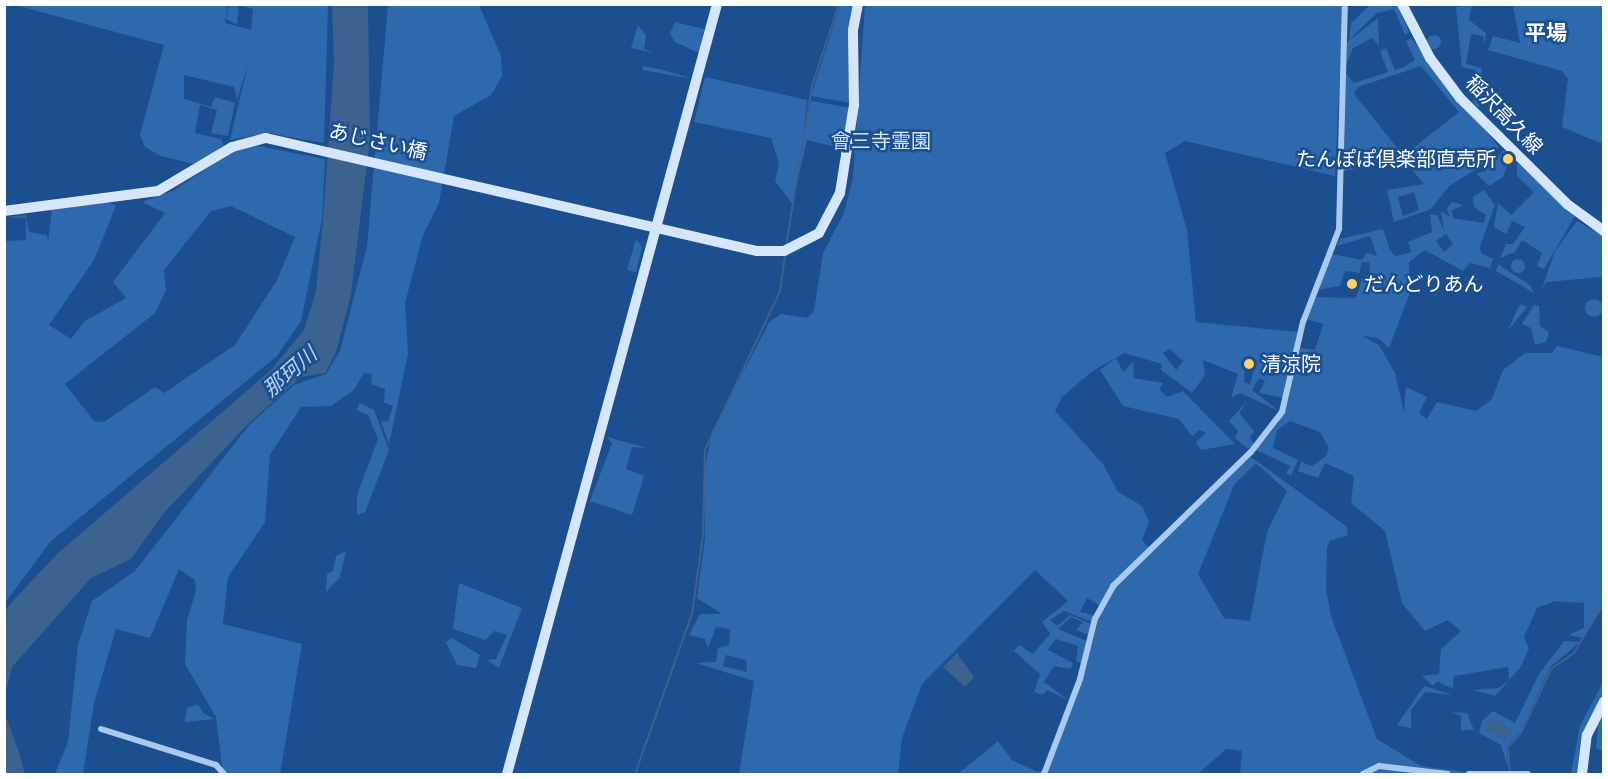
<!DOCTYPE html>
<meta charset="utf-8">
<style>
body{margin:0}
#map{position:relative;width:1608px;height:779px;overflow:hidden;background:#1b4f8f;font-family:"Fira Sans","Noto Sans JP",sans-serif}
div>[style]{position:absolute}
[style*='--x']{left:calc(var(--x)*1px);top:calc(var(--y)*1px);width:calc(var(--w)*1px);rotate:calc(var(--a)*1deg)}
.green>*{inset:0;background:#2e69ad}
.round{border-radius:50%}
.water>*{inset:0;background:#3c6290}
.stream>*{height:2px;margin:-1px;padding:0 1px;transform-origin:1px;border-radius:1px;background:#3c6290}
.street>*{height:6px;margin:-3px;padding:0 3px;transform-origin:3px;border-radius:3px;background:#a9c9ee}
.secondary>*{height:10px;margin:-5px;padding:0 5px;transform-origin:5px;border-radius:5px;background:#d6e6fa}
.dots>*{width:16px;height:16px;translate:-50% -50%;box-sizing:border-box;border:3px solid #1b4f8f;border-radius:50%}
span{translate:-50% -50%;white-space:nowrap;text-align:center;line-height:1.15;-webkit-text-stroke:5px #1b4f8f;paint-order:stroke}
.street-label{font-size:20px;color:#fff}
.park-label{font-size:20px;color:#cfe3fa}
.poi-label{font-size:20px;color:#fff}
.right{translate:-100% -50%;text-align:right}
.left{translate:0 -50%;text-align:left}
.neighbourhood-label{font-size:21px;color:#fff;font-weight:700}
.water-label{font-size:21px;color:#b5d3f5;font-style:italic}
.frame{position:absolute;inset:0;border:6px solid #fff;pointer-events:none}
</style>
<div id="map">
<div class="green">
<div style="clip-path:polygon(15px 5px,228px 5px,225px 23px,251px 30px,253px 9px,239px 6px,237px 25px,226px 19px,229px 5px,328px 5px,324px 143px,268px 133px,230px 140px,248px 64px,237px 100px,234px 87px,184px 75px,184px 99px,211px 107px,215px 97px,235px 103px,228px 136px,211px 133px,217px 110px,200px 105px,195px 133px,221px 139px,224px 146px,198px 165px,161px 156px,145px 147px,140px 135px,164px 45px)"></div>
<div style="clip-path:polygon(388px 5px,479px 5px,501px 56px,502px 76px,491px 95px,454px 116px,439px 203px,423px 235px,405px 303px,408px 354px,389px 444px,381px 421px,388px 422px,393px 406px,384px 402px,385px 389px,371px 384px,372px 374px,364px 373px,354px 390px,331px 406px,301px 407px,270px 455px,265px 522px,228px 577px,223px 624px,302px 644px,280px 774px,223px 774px,216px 717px,185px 664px,187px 620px,196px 591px,195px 580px,179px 569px,150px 638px,116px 629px,94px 703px,83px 774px,55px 774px,68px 742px,78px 645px,92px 601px,135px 571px,249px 425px,294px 385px,326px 374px,340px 351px,367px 246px)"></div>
<div style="clip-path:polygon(840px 5px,854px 5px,851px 103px,811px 96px)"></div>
<div style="clip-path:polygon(evenodd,865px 5px,1343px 5px,1335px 176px,1185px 141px,1165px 153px,1187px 230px,1196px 322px,1298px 332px,1284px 398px,1259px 393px,1265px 381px,1259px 378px,1252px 390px,1279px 411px,1240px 393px,1231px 398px,1238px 374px,1203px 360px,1205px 375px,1192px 393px,1161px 370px,1162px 364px,1124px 353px,1091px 372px,1062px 397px,1055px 411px,1103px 464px,1118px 492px,1142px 506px,1149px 522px,1142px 540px,1153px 552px,1214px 486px,1251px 457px,1346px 526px,1348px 535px,1330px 541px,1327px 548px,1326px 588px,1331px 616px,1377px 739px,1421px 766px,1480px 774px,1240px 774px,1242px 751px,1226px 749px,1198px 774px,958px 774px,998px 741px,1012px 760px,1038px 772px,1048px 768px,1082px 679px,1102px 607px,1087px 598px,1080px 612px,1094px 615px,1092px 622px,1064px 611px,1050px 620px,1057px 626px,1070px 615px,1091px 624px,1088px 635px,1076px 630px,1083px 622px,1071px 617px,1058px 629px,1087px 641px,1081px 663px,1076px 661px,1078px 646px,1056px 639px,1048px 650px,1073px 663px,1071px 669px,1054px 666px,1044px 682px,1068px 700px,1047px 690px,1042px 695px,1034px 692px,1040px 674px,1014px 651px,1019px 645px,1033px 654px,1050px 634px,1042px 622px,1068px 601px,1035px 570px,922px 684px,902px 738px,898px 774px,739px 774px,754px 681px,696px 663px,716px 662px,718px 648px,729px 645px,730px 629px,716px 627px,708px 648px,705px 639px,689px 635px,700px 614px,722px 614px,697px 598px,705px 538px,704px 472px,712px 432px,770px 321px,781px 314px,807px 318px,814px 311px,823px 253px,844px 213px,853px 178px,865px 5px,1170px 349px,1183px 361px,1176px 370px,1163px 353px,1170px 349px,865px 5px,1245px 359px,1255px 363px,1250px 385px,1244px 382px,1245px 359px,865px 5px,1256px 463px,1287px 491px,1267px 532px,1250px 621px,1224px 618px,1198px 574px,1234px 485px,1256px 463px,865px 5px,726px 655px,746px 660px,747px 672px,723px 666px,726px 655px)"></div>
<div style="clip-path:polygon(1370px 5px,1398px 5px,1409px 32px,1405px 35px,1394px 9px,1377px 13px,1349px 40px,1351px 23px)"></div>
<div style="clip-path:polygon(1472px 5px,1469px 20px,1486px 33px,1485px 44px,1483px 36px,1471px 34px,1466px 64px,1482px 68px,1479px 108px,1473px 102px,1475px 70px,1462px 67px,1456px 7px)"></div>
<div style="clip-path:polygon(1513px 5px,1603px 5px,1603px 144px,1562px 127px,1568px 79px,1562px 71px,1488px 50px,1493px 36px,1520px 43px)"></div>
<div style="clip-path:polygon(1378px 18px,1379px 45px,1372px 38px,1353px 48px,1346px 65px,1347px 42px)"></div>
<div style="clip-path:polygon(675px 22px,704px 29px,699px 53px,675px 42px,670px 33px)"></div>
<div style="clip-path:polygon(638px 25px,646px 35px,644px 49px,654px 53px,631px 48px)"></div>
<div class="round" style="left:1427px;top:35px;width:14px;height:14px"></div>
<div style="clip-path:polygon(evenodd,1411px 38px,1499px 147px,1488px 162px,1449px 186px,1431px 209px,1394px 222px,1387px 190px,1424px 184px,1404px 160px,1344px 171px,1346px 73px,1354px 83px,1388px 72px,1380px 51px,1386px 48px,1395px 70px,1404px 67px,1415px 60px,1406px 41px,1411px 38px,1421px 66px,1459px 112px,1408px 152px,1399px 150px,1354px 94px,1358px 87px,1421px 66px,1411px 38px,1414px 192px,1419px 210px,1403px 216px,1398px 197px,1414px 192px)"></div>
<div style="clip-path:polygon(643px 66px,663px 70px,694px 79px,642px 70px)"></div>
<div style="clip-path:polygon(705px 77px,807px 100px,803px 140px,811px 101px,851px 108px,844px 149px,807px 140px,792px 203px,775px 181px,779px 164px,771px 138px,694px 122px)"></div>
<div style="clip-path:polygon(evenodd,253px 145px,325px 159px,322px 219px,301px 321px,277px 356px,50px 542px,5px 603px,5px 241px,26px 240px,26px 218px,5px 217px,26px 215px,29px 232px,47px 235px,48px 243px,52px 208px,108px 202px,116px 206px,94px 260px,49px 325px,71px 339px,85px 321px,126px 298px,113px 282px,165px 213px,142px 202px,173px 191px,236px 149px,253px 145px,231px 206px,295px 237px,277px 280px,235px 345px,164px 393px,155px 387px,104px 422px,94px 421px,65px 384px,155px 313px,166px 290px,164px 270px,211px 211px,231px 206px)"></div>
<div style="clip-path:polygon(1503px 150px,1507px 152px,1501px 159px,1507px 166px,1503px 177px,1489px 186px,1477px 174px,1492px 166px)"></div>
<div style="clip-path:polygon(1517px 162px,1575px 216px,1544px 269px,1537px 266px,1542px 253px,1522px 240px,1515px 252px,1500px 258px,1506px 244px,1513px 244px,1525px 227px,1512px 221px,1506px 234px,1494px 227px,1498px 203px,1511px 215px,1534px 192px,1517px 176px)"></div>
<div style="clip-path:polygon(evenodd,1484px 190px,1495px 205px,1480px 246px,1481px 253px,1493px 259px,1490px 268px,1470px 263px,1463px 271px,1425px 250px,1409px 262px,1409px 295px,1389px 348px,1378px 338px,1362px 336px,1379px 345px,1395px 373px,1404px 413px,1401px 449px,1406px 387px,1427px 397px,1419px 413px,1427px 419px,1437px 402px,1476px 411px,1492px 399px,1503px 370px,1525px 353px,1552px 353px,1557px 346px,1603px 357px,1603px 607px,1583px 638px,1569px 635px,1584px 628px,1584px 603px,1555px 601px,1537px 608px,1524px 637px,1529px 649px,1520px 668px,1495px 696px,1473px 690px,1499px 688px,1509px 680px,1508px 667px,1454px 676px,1453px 689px,1437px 681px,1433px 686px,1422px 676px,1439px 674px,1441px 649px,1461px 631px,1448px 620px,1425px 631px,1402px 603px,1385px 531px,1351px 503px,1354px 476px,1325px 463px,1318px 478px,1298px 471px,1301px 462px,1312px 466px,1326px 456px,1329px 448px,1320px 432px,1290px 421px,1277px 430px,1273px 448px,1298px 460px,1291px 475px,1286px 474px,1290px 466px,1256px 450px,1278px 424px,1300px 348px,1315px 350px,1323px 324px,1307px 319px,1315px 297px,1356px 298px,1363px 276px,1369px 274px,1370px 263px,1362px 262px,1359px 273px,1345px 271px,1340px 286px,1317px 290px,1332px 254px,1362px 260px,1367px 253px,1377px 256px,1370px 236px,1337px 246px,1340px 239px,1383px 229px,1390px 250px,1395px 256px,1405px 254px,1411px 252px,1408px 242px,1432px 232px,1430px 214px,1437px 215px,1444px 231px,1441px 211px,1450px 217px,1447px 209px,1452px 202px,1463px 205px,1452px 210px,1453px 218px,1484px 223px,1486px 215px,1474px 207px,1473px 197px,1484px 190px,1446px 234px,1453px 244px,1444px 252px,1436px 241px,1446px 234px)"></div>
<div style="clip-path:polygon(1577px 221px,1603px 236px,1603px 277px,1546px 282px,1541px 291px,1555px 251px)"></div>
<div style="clip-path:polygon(636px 239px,642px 247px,636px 272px,627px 270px)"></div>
<div class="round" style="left:1511px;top:259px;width:14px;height:14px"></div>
<div style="clip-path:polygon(1498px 264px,1530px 285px,1534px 293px,1496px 271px)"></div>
<div class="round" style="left:1585px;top:299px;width:18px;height:18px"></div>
<div style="clip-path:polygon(1520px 304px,1527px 307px,1508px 330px)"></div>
<div style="clip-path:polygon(1534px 305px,1539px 306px,1540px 326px,1549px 332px,1546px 342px,1535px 345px,1531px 328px,1522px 324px)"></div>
<div style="clip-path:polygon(1116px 358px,1123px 372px,1133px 362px,1134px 378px,1163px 383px,1159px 389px,1167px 397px,1183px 391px,1235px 444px,1201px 450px,1196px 442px,1206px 433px,1199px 430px,1192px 436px,1179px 419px,1123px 406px,1100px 370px)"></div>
<div style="clip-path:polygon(1248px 400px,1239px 413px,1254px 431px,1250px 438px,1255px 445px,1248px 449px,1235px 438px,1238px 431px,1229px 421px)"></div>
<div style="clip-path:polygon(360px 403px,374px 410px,389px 450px,365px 512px,357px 515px,357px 495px,378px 439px,368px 415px,356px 410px)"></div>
<div style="clip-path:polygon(607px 437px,647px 448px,632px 447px,626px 469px,644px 476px,632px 515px,590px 501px,612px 443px)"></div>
<div style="clip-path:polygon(346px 551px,340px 577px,326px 592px,327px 574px,333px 571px,336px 556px)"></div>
<div style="clip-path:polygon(459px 583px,522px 608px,499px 668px,487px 660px,496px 659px,507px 635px,494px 631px,485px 640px,453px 629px)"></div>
<div style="clip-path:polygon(452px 638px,480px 655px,476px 668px,457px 665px,446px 642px)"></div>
<div style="clip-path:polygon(1564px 641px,1580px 642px,1550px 667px,1521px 731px,1507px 746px,1508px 768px,1501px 745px,1479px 733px,1482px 721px,1493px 711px,1515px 723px,1539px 674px)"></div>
<div style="clip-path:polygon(1603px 682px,1603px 694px,1580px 742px,1577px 774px,1571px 774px,1580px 726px)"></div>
<div style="clip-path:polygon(1424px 686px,1453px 695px,1425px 692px,1411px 710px,1411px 728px,1397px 725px)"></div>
<div style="clip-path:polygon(198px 704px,203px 713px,215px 719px,185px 722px,187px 708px)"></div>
<div style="clip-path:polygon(1603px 710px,1603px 751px,1596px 748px,1598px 725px,1588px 744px)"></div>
<div style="clip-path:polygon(1452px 712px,1467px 713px,1474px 730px,1461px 730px,1461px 716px)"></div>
</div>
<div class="water">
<div style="clip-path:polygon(332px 5px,368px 5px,370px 139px,351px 295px,336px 352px,325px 373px,301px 377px,246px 426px,163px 514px,131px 559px,91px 578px,12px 667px,5px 695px,5px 612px,10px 604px,57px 554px,271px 370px,304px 330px,316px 291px,323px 219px,334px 63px)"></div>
<div style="clip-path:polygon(957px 653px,974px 677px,965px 687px,943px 667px)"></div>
<div style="clip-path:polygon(4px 712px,19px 752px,25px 774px,5px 774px)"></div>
<div style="clip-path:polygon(1496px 717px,1512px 731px,1505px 740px,1485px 729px,1487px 720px)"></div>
</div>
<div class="stream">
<div style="--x:786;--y:246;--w:162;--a:-80.8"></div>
<div style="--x:812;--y:86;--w:86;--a:-71.8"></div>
<div style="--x:1510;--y:772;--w:25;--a:-95"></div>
<div style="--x:1508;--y:747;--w:19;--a:-47"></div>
<div style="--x:1521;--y:733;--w:71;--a:-64.9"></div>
<div style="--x:1551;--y:669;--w:28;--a:-35"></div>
<div style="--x:1574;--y:653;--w:59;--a:-59.5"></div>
<div style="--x:635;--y:774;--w:170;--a:-70.4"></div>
<div style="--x:692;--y:614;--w:80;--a:-82.1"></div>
<div style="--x:703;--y:535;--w:85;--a:-88.7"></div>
<div style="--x:705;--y:450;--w:176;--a:-64.7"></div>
<div style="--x:780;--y:291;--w:36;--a:-82"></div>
</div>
<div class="street">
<div style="--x:101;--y:729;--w:121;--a:17.4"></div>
<div style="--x:216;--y:765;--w:12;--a:48"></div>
<div style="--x:1044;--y:774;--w:102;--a:-69.2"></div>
<div style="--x:1080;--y:679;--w:62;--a:-76"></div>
<div style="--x:1095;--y:619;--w:38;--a:-61"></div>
<div style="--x:1113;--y:586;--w:192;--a:-44.2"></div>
<div style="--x:1251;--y:452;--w:51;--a:-52.2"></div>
<div style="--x:1282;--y:412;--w:92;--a:-76.9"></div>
<div style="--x:1303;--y:322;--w:100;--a:-68.8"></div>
<div style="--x:1339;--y:229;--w:225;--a:-88.5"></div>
<div style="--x:1363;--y:774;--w:18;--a:-27"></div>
<div style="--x:1379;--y:766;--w:69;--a:6.6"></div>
<div style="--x:1469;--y:774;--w:59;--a:0"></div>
</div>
<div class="secondary">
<div style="--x:1402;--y:4;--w:61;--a:62.6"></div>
<div style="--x:1430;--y:58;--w:50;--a:53.1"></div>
<div style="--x:1460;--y:98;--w:151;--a:44.7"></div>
<div style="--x:1567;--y:204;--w:46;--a:36.1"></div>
<div style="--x:4;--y:211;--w:155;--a:-7.4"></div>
<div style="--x:158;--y:191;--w:86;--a:-30.7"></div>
<div style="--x:232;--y:147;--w:35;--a:-15"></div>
<div style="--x:266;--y:138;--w:504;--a:12.96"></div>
<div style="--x:757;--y:251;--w:27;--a:0"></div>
<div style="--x:784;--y:251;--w:39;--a:-27"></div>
<div style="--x:819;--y:233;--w:45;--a:-62.3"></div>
<div style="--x:840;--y:193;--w:89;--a:-81"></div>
<div style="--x:854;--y:105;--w:75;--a:-90.8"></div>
<div style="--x:853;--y:30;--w:26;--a:-79"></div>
<div style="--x:507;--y:774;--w:798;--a:-74.74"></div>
<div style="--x:1582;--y:774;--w:39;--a:-83"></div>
<div style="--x:1587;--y:735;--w:38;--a:-63"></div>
</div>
<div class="dots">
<div style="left:1508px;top:159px;background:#ffd166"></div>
<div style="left:1352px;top:284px;background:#ffd166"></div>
<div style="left:1249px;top:364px;background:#ffd166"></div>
</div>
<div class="street-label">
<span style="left:1504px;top:115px;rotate:46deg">稲沢高久線</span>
<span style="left:378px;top:142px;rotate:13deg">あじさい橋</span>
</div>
<div class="park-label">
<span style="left:881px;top:141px">會三寺霊園</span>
</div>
<div class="poi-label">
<span class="right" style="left:1496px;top:159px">たんぽぽ倶楽部直売所</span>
<span class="left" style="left:1364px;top:284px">だんどりあん</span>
<span class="left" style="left:1261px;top:364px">清涼院</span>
</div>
<div class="neighbourhood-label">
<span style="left:1546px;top:33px">平場</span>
</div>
<div class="water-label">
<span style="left:290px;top:372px;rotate:-41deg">那珂川</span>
</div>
<div class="frame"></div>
</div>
